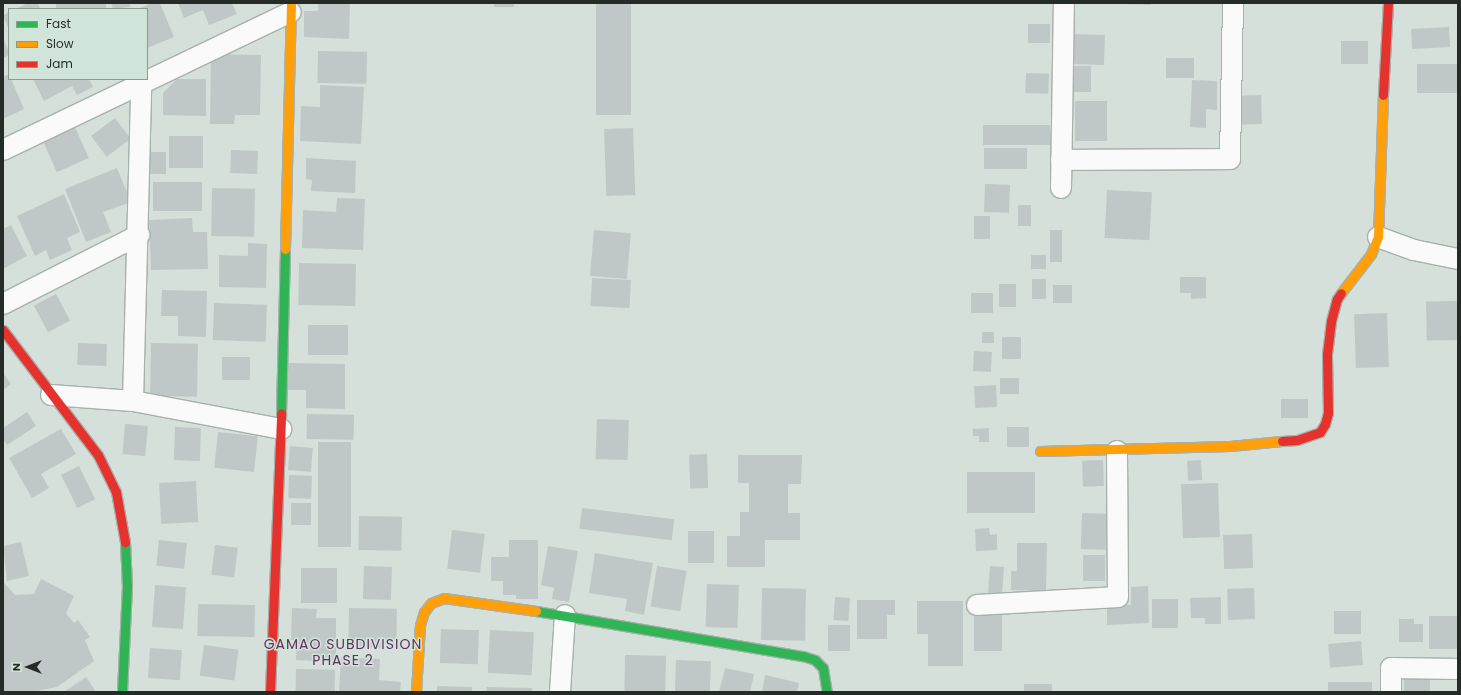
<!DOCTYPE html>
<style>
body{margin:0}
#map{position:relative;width:1461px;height:695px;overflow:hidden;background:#d5e0da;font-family:Poppins,sans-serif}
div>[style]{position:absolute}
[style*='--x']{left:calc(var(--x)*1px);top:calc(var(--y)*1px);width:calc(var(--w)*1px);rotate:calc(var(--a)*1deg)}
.building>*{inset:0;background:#bfc8c6;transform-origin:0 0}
.roads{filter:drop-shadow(1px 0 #a7b0ab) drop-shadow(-1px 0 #a7b0ab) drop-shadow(0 1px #a7b0ab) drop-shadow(0 -1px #a7b0ab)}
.street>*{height:20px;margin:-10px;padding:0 10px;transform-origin:10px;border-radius:10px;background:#f9faf9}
.fast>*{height:9px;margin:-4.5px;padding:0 4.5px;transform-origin:4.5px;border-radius:4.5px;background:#30b455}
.slow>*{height:9px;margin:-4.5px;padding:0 4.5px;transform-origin:4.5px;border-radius:4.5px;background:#ff9f0a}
.jam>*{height:9px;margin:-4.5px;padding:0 4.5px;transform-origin:4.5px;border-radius:4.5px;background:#e5322d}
span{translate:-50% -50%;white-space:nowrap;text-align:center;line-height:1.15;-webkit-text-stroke:3px #d1e4d9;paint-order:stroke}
.neighbourhood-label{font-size:14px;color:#612e5e;letter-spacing:1px}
.frame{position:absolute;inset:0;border:4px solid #252c28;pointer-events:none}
.legend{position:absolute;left:8px;top:8px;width:140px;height:72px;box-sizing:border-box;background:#d1e4d9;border:1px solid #8c9a92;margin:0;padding:5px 7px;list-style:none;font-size:12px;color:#252c28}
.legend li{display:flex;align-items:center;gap:8px;height:20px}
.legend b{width:20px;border:1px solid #8c9a92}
.north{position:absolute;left:8px;top:647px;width:40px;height:40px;-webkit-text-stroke:3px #d1e4d9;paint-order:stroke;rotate:270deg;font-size:11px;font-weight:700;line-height:16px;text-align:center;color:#252c28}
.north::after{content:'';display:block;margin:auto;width:14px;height:18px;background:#252c28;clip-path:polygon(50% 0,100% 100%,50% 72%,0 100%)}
</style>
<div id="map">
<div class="building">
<div style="clip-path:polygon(28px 3px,38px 3px,40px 9px,16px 9px)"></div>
<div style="left:56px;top:3px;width:50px;height:7px"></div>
<div style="clip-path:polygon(111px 3px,129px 3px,131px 7px,113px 9px)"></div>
<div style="clip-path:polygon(152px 3px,160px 3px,174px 37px,147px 48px,147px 9px,138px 9px)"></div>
<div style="clip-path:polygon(178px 3px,232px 3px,237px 14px,209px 25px,203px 10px,184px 18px)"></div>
<div style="clip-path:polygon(318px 3px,350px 3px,349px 39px,304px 37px,304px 11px,318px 11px)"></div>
<div style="left:494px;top:3px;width:20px;height:4px"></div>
<div style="left:596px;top:3px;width:35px;height:112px"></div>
<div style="left:1080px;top:3px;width:25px;height:1px"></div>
<div style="clip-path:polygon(1123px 3px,1151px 3px,1151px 5px,1123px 4px)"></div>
<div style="clip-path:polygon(9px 12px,9px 29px,3px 16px)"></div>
<div style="left:1050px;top:24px;width:19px;height:22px;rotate:90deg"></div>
<div style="left:1449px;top:27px;width:20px;height:38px;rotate:87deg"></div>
<div style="left:1073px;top:34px;width:32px;height:30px;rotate:2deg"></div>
<div style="clip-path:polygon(3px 38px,9px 52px,9px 55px,3px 58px)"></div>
<div style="left:1341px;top:41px;width:27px;height:23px"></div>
<div style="left:318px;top:51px;width:49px;height:32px;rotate:1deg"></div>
<div style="clip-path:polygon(211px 54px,261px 55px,260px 115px,235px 115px,234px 124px,210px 124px)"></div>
<div style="left:1166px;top:58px;width:28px;height:20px"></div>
<div style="left:1417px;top:64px;width:41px;height:29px"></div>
<div style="left:1064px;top:66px;width:27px;height:26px"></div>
<div style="left:1026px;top:73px;width:23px;height:20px;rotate:2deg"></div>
<div style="clip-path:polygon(9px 74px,24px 109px,3px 119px,3px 77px)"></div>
<div style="clip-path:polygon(33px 79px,89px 79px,93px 87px,77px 95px,72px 86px,44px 101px)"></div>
<div style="clip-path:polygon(177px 79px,206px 79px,206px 116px,163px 115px,163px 93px)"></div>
<div style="clip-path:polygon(1192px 80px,1217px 81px,1217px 110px,1206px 109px,1206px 128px,1190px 127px)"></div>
<div style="clip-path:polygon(320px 85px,364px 87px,361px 144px,300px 141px,301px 106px,320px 107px)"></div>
<div style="left:1261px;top:95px;width:29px;height:24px;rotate:88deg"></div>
<div style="left:1075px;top:101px;width:32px;height:40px"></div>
<div style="left:115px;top:118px;width:26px;height:30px;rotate:53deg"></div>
<div style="left:983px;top:125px;width:67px;height:20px"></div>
<div style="left:75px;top:127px;width:34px;height:35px;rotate:66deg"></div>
<div style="left:633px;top:128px;width:67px;height:29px;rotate:88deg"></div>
<div style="left:169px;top:136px;width:34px;height:32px"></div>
<div style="left:984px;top:148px;width:43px;height:21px"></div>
<div style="left:231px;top:150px;width:27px;height:23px;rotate:2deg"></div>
<div style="left:147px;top:152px;width:19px;height:22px"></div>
<div style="clip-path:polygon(306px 158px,356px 161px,355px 193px,311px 191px,312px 180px,306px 179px)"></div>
<div style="clip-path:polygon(117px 168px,131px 202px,103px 212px,111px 232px,86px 242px,65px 189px)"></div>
<div style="left:153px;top:182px;width:49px;height:29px"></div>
<div style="left:985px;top:184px;width:25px;height:28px;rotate:2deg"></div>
<div style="left:212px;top:188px;width:43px;height:48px;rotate:1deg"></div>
<div style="left:1107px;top:190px;width:45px;height:48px;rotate:3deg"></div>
<div style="clip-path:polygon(64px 194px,80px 232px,67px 238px,72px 250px,50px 260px,46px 250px,35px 256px,17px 216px)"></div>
<div style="clip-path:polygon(337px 198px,365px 199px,363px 250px,302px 248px,303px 210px,336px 212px)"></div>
<div style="left:1018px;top:205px;width:13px;height:21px"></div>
<div style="left:974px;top:216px;width:16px;height:23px"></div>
<div style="clip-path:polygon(192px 218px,193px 232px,207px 232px,208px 269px,151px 270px,149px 220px)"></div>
<div style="clip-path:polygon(11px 225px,27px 256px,3px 269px,3px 229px)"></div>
<div style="left:594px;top:230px;width:37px;height:46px;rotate:5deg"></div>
<div style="left:1050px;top:230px;width:12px;height:32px"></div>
<div style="clip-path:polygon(248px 243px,267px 244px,266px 288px,219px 287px,219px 255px,248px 256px)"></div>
<div style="left:1031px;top:255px;width:15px;height:14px"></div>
<div style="left:299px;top:263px;width:57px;height:42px;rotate:1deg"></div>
<div style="clip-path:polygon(1180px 277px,1206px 277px,1206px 298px,1191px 299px,1191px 293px,1180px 293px)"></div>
<div style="left:592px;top:278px;width:39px;height:28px;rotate:3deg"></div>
<div style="left:1032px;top:279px;width:14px;height:20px"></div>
<div style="left:999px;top:284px;width:17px;height:23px"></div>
<div style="left:1053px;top:285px;width:19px;height:18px"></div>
<div style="clip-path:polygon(162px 290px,207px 291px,206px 337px,178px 336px,178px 316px,161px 316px)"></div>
<div style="left:971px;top:293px;width:22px;height:20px"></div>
<div style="left:56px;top:294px;width:30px;height:25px;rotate:62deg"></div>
<div style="left:1457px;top:301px;width:39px;height:31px;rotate:89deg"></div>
<div style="left:214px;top:303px;width:53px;height:37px;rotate:2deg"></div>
<div style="left:1387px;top:313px;width:54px;height:33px;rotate:88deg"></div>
<div style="left:308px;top:325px;width:40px;height:30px"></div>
<div style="left:982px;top:332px;width:12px;height:11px"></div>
<div style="left:1002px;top:337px;width:19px;height:22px"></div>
<div style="left:78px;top:343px;width:29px;height:22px;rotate:2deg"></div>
<div style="left:151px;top:343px;width:47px;height:53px;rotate:1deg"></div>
<div style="left:974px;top:351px;width:18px;height:20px;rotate:3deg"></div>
<div style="left:222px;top:357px;width:28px;height:23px"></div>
<div style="clip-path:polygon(288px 363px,345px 364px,345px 409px,306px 408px,306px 390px,288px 390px)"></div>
<div style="clip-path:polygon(3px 373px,11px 384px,3px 390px)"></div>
<div style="left:1000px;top:378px;width:19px;height:16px"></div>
<div style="left:996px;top:385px;width:22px;height:22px;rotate:87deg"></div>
<div style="left:1281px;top:399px;width:27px;height:19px"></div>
<div style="clip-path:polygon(27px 412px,36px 426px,7px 445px,3px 439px,3px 428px)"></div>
<div style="left:307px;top:414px;width:47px;height:25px;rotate:1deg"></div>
<div style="left:597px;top:419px;width:32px;height:40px;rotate:2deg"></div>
<div style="left:125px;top:424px;width:23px;height:30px;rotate:5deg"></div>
<div style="left:175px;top:427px;width:26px;height:33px;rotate:2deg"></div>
<div style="left:1007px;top:427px;width:22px;height:20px"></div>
<div style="clip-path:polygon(989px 428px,989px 442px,979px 442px,979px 436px,973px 436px,973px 429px)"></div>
<div style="clip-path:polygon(61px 429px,76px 454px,41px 474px,49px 488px,32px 498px,9px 458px)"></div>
<div style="left:218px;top:432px;width:40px;height:36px;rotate:6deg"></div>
<div style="left:318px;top:442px;width:33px;height:105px"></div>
<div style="left:290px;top:446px;width:23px;height:24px;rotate:5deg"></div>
<div style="left:707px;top:454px;width:34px;height:18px;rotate:88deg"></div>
<div style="clip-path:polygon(738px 455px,802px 455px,801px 484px,788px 484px,788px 513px,800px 513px,800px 540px,765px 540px,765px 567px,727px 567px,727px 536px,740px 536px,740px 512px,749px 512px,749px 483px,738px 483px)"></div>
<div style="left:1103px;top:460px;width:26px;height:21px;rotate:88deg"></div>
<div style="left:1201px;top:460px;width:20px;height:14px;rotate:87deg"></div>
<div style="left:79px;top:466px;width:37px;height:20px;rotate:64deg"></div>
<div style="left:967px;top:472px;width:68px;height:41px"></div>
<div style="left:289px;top:475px;width:23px;height:23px;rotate:2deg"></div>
<div style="left:196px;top:481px;width:41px;height:37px;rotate:87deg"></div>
<div style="left:1218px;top:483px;width:54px;height:37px;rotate:88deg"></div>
<div style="left:291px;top:503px;width:20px;height:22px"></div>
<div style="left:582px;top:508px;width:93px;height:21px;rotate:7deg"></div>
<div style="left:1082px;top:513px;width:25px;height:36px;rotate:2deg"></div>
<div style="left:359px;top:516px;width:43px;height:34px;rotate:1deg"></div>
<div style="clip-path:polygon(989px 528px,990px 535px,997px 534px,997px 550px,976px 551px,975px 529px)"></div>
<div style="left:452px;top:530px;width:33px;height:39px;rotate:7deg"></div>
<div style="left:688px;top:531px;width:26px;height:32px"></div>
<div style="left:1252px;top:534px;width:34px;height:29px;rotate:88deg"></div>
<div style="left:159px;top:540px;width:28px;height:26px;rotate:6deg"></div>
<div style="clip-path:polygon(509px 540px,538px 540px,538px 599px,516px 599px,516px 595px,503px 595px,503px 581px,491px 581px,491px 557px,509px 557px)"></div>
<div style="clip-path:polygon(21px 542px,29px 576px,7px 581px,3px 546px)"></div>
<div style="clip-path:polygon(1017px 543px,1047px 543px,1046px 591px,1011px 590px,1011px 571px,1017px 571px)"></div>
<div style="left:215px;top:545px;width:23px;height:30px;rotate:7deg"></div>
<div style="clip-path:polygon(548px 546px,578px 551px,569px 602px,552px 599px,554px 588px,541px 585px)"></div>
<div style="clip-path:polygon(595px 553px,653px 563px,644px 615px,625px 611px,627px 599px,589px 593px)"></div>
<div style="left:1083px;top:555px;width:22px;height:26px"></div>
<div style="left:364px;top:566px;width:28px;height:33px;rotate:2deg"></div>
<div style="left:657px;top:566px;width:30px;height:41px;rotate:9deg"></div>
<div style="left:990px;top:566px;width:14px;height:27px;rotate:4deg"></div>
<div style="left:301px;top:568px;width:36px;height:35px"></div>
<div style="clip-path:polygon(41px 579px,74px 596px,66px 613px,74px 623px,78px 620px,90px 637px,85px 640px,94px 661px,57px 687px,33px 692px,3px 692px,3px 582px,15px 595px,34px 594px)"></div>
<div style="left:707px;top:584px;width:32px;height:43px;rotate:2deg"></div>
<div style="left:155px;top:585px;width:31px;height:42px;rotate:4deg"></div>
<div style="clip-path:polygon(1148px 586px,1149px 623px,1107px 625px,1107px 605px,1131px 605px,1131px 587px)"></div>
<div style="left:762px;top:588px;width:44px;height:52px;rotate:1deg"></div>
<div style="left:1254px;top:588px;width:31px;height:27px;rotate:88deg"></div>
<div style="left:835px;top:597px;width:15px;height:23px;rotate:4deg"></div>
<div style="clip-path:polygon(1221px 597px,1221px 624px,1205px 624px,1205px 618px,1191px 618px,1190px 598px)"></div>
<div style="left:1178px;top:599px;width:29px;height:26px;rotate:90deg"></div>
<div style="clip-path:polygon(857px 600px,895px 600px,895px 615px,887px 615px,887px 639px,857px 639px)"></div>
<div style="clip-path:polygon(917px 601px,963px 601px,963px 666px,928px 666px,928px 634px,917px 634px)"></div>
<div style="left:198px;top:604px;width:57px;height:32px;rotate:1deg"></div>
<div style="clip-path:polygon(292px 608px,317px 609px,316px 618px,336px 618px,336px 662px,296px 660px,297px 640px,291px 640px)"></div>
<div style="left:349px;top:608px;width:48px;height:39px;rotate:1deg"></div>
<div style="left:974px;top:611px;width:28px;height:40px"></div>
<div style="left:1334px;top:611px;width:27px;height:23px"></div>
<div style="left:1429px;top:616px;width:29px;height:33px"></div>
<div style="clip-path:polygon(1399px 619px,1414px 619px,1414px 624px,1423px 624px,1423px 642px,1399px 642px)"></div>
<div style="left:828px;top:625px;width:22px;height:26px"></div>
<div style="left:441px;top:629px;width:38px;height:34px;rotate:2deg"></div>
<div style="left:490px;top:630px;width:44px;height:43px;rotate:3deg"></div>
<div style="left:1361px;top:641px;width:24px;height:33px;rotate:85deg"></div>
<div style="left:204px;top:645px;width:35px;height:31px;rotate:8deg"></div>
<div style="left:150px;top:648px;width:32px;height:30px;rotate:4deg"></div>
<div style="left:625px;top:655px;width:41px;height:37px;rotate:1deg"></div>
<div style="clip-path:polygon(341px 657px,380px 659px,379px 680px,401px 682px,400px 692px,339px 692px)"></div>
<div style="left:676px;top:660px;width:35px;height:32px;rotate:2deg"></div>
<div style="clip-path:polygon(725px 668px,754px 674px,750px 692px,719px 692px)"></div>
<div style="left:296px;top:669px;width:39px;height:23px;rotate:1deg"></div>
<div style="clip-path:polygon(765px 675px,799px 683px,797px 692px,762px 692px)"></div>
<div style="clip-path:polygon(86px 677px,96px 692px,64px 692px)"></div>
<div style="left:1404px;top:677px;width:26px;height:15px"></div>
<div style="left:1328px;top:682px;width:44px;height:10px"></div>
<div style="left:1024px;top:684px;width:28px;height:8px"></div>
<div style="clip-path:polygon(437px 686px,472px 687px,472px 692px,437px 692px)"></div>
<div style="clip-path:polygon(487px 687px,532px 688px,532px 692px,486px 692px)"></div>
</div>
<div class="roads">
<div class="street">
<div style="--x:3;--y:150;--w:319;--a:-25.6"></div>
<div style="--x:1061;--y:160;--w:169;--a:-0.3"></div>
<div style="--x:1230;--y:159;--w:156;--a:-88.9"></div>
<div style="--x:1061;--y:188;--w:185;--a:-89.1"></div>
<div style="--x:1378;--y:237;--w:38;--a:20"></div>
<div style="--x:1414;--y:250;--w:45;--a:11.6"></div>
<div style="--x:3;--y:304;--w:153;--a:-26.9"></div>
<div style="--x:51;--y:395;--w:82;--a:4.2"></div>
<div style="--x:133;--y:401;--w:151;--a:10.7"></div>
<div style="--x:133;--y:401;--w:315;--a:-88.5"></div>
<div style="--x:977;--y:605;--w:141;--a:-3.2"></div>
<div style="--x:1118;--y:597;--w:146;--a:-90.4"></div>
<div style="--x:560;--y:692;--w:77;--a:-86.3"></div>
<div style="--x:1391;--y:692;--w:24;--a:-90"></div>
<div style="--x:1391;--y:668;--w:67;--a:0.9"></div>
</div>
<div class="fast">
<div style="--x:281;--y:413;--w:164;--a:-88.6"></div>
<div style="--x:536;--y:611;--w:271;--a:9.6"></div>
<div style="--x:803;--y:656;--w:13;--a:18"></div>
<div style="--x:815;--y:660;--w:11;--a:45"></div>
<div style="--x:823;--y:668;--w:24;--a:81"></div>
<div style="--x:122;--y:692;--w:106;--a:-87.3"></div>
<div style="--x:127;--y:586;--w:44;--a:-92.6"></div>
</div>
<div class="slow">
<div style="--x:285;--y:249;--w:246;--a:-88.6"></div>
<div style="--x:1341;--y:293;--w:49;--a:-52.4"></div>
<div style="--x:1371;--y:254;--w:18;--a:-68"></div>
<div style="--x:1378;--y:237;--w:142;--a:-88"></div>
<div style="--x:1040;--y:451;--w:190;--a:-1.5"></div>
<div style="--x:1230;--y:446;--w:52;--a:-5.5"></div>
<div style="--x:416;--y:692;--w:67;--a:-86.6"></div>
<div style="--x:420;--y:625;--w:14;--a:-73"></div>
<div style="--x:424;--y:612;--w:11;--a:-52"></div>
<div style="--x:431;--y:603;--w:14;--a:-21"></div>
<div style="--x:444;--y:598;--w:93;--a:8"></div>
</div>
<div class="jam">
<div style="--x:1383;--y:95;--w:92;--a:-86.9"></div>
<div style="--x:3;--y:330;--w:157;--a:52.8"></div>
<div style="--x:98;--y:455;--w:41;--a:64.1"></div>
<div style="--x:116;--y:492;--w:51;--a:79.8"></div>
<div style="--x:1282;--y:441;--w:15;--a:-4"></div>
<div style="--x:1297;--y:440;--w:24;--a:-19"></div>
<div style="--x:1320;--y:432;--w:9;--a:-58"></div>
<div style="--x:1325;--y:424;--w:11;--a:-75"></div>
<div style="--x:1328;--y:413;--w:59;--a:-91"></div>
<div style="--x:1327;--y:354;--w:33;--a:-83"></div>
<div style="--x:1331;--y:321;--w:23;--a:-75"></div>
<div style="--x:1337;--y:299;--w:7;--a:-56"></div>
<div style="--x:270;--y:692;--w:279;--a:-87.7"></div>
</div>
</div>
<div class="neighbourhood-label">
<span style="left:343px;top:652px">GAMAO SUBDIVISION<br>PHASE 2</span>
</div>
<div class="frame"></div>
<ul class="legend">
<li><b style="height:5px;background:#30b455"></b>Fast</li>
<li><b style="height:5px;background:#ff9f0a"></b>Slow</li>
<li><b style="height:5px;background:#e5322d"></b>Jam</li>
</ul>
<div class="north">N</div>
</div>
